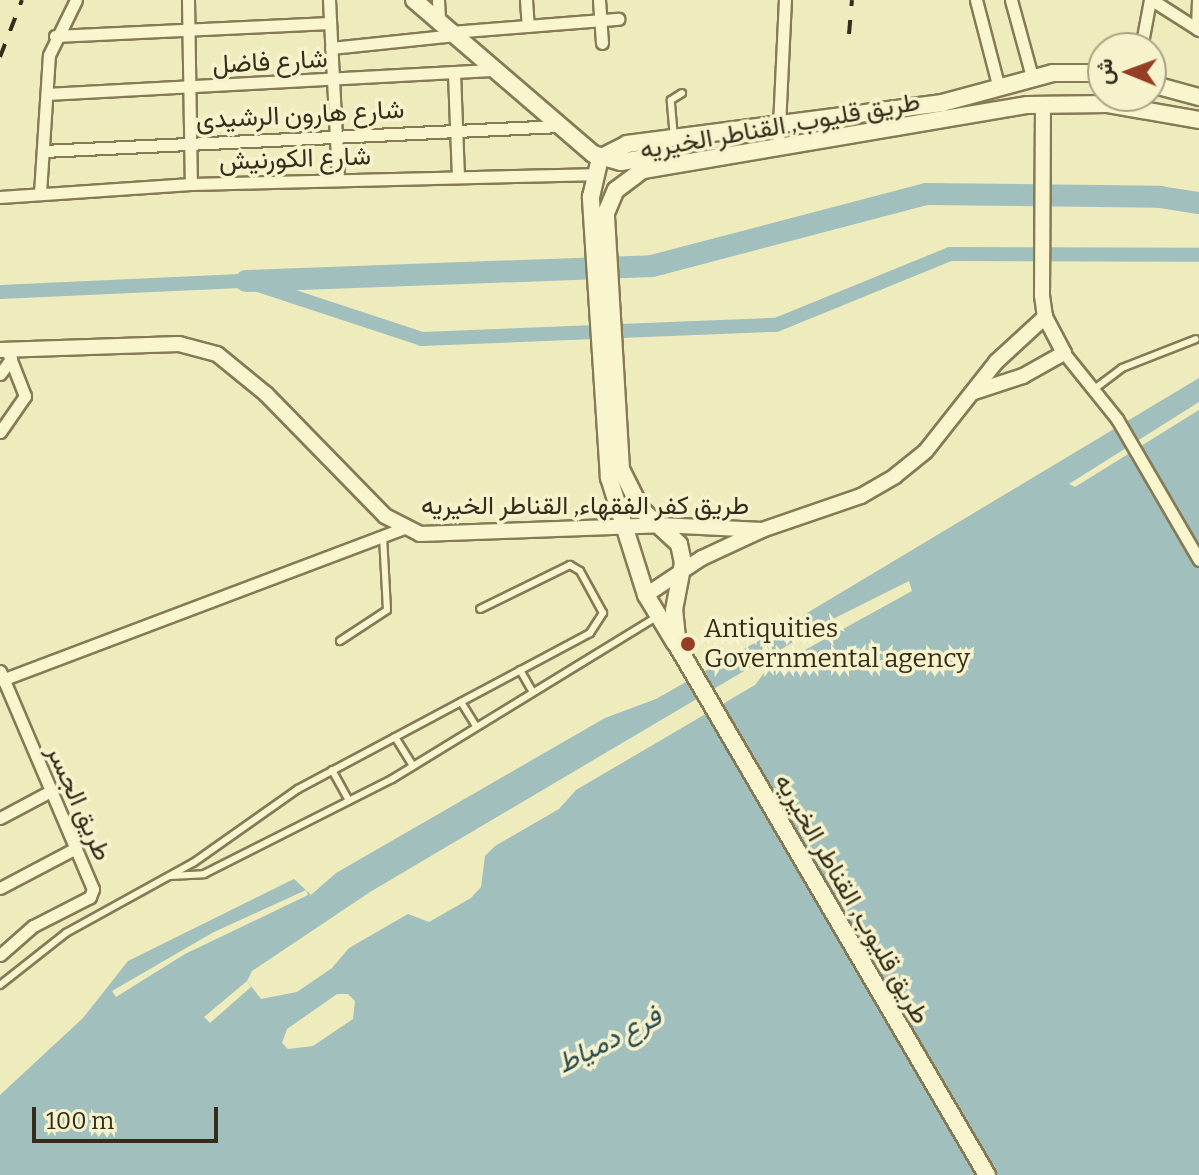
<!DOCTYPE html>
<meta charset="utf-8">
<style>
body{margin:0}
#map{position:relative;width:1199px;height:1175px;overflow:hidden;background:#eeebbc;font-family:Bitter,Vazirmatn,serif}
div>[style]{position:absolute}
[style*='--x']{left:calc(var(--x)*1px);top:calc(var(--y)*1px);width:calc(var(--w)*1px);rotate:calc(var(--a)*1deg)}
.water>*{inset:0;background:#a0bfbd}
.pier>*{inset:0;background:#eeebbc}
.canal>*{height:14px;margin:-7px;padding:0 7px;transform-origin:7px;border-radius:7px;background:#a0bfbd}
.river>*{height:22px;margin:-11px;padding:0 11px;transform-origin:11px;border-radius:11px;background:#a0bfbd}
.roads{filter:drop-shadow(2px 0 #867a56) drop-shadow(-2px 0 #867a56) drop-shadow(0 2px #867a56) drop-shadow(0 -2px #867a56)}
.service>*{height:6px;margin:-3px;padding:0 3px;transform-origin:3px;border-radius:3px;background:#f9f6cf}
.minor>*{height:11px;margin:-5.5px;padding:0 5.5px;transform-origin:5.5px;border-radius:5.5px;background:#f9f6cf}
.tertiary>*{height:14px;margin:-7px;padding:0 7px;transform-origin:7px;border-radius:7px;background:#f9f6cf}
.secondary>*{height:16px;margin:-8px;padding:0 8px;transform-origin:8px;border-radius:8px;background:#f9f6cf}
.rail>*{height:4px;margin-top:-2px;transform-origin:0;background:repeating-linear-gradient(90deg,#352d1b 0 14px,transparent 0 28px)}
.dots>*{width:22px;height:22px;translate:-50% -50%;box-sizing:border-box;border:4px solid #f6f3cc;border-radius:50%}
span{translate:-50% -50%;white-space:nowrap;text-align:center;line-height:1.15;-webkit-text-stroke:7px #f6f3cc;paint-order:stroke}
.street-label{font-size:26px;color:#352d1b}
.poi-label{font-size:26px;color:#352d1b}
.left{translate:0 -50%;text-align:left}
.water-label{font-size:28px;color:#2a4e55;font-style:italic}
.north{position:absolute;left:1087px;top:32px;width:80px;height:80px;box-sizing:border-box;background:#f6f3cc;border:2px solid #a9a485;border-radius:50%;rotate:271deg;font-size:22px;font-weight:700;line-height:32px;text-align:center;color:#352d1b}
.north::after{content:'';display:block;margin:auto;width:28px;height:36px;background:#963e25;clip-path:polygon(50% 0,100% 100%,50% 72%,0 100%)}
.scale{position:absolute;left:32px;top:1107px;width:186px;height:36px;box-sizing:border-box;border:4px solid #352d1b;border-top:0;padding-left:10px;font-size:24px;line-height:28px;white-space:nowrap;color:#352d1b;-webkit-text-stroke:6px #f6f3cc;paint-order:stroke}
</style>
<div id="map">
<div class="water">
<div style="clip-path:polygon(evenodd,1199px 378px,1199px 402px,1069px 484px,1075px 487px,1199px 410px,1199px 1175px,0 1175px,0 1095px,83px 1018px,128px 961px,294px 879px,311px 895px,336px 873px,605px 718px,656px 699px,792px 622px,1199px 378px,909px 581px,912px 591px,765px 672px,755px 685px,576px 790px,559px 809px,495px 846px,485px 856px,481px 887px,471px 898px,429px 922px,408px 914px,349px 948px,332px 968px,297px 992px,261px 999px,247px 981px,252px 971px,370px 892px,827px 622px,909px 581px,1199px 378px,337px 994px,348px 994px,355px 1001px,353px 1019px,313px 1046px,288px 1049px,282px 1043px,287px 1029px,337px 994px)"></div>
</div>
<div class="pier">
<div style="clip-path:polygon(306px 890px,308px 895px,185px 954px,116px 997px,112px 991px,212px 933px)"></div>
<div style="clip-path:polygon(247px 981px,251px 987px,210px 1023px,204px 1017px)"></div>
</div>
<div class="canal">
<div style="--x:0;--y:292;--w:246;--a:-2.6"></div>
<div style="--x:246;--y:281;--w:185;--a:18.2"></div>
<div style="--x:422;--y:339;--w:354;--a:-2.3"></div>
<div style="--x:776;--y:325;--w:188;--a:-22.2"></div>
<div style="--x:950;--y:254;--w:249;--a:0.2"></div>
</div>
<div class="river">
<div style="--x:246;--y:281;--w:406;--a:-2.1"></div>
<div style="--x:652;--y:266;--w:284;--a:-14.7"></div>
<div style="--x:927;--y:194;--w:233;--a:0.7"></div>
<div style="--x:1160;--y:197;--w:39;--a:9"></div>
</div>
<div class="roads">
<div class="service">
<div style="--x:674;--y:138;--w:38;--a:-95"></div>
<div style="--x:671;--y:100;--w:13;--a:-32"></div>
<div style="--x:1093;--y:390;--w:36;--a:-37"></div>
<div style="--x:1122;--y:368;--w:79;--a:-21.4"></div>
<div style="--x:340;--y:641;--w:56;--a:-33.4"></div>
<div style="--x:387;--y:610;--w:74;--a:-93.1"></div>
<div style="--x:520;--y:670;--w:24;--a:60"></div>
<div style="--x:461;--y:702;--w:28;--a:58"></div>
<div style="--x:395;--y:737;--w:34;--a:58"></div>
<div style="--x:332;--y:770;--w:35;--a:61"></div>
<div style="--x:170;--y:876;--w:34;--a:-3"></div>
<div style="--x:204;--y:874;--w:211;--a:-26.8"></div>
<div style="--x:392;--y:779;--w:310;--a:-31.5"></div>
<div style="--x:0;--y:985;--w:84;--a:-38.2"></div>
<div style="--x:66;--y:933;--w:145;--a:-28.9"></div>
<div style="--x:193;--y:863;--w:128;--a:-35.2"></div>
<div style="--x:298;--y:789;--w:331;--a:-28.1"></div>
<div style="--x:590;--y:633;--w:24;--a:-57"></div>
<div style="--x:603;--y:613;--w:48;--a:-118.7"></div>
<div style="--x:580;--y:571;--w:12;--a:-149"></div>
<div style="--x:570;--y:565;--w:100;--a:153.9"></div>
</div>
<div class="minor">
<div style="--x:188;--y:0;--w:184;--a:89.1"></div>
<div style="--x:329;--y:0;--w:179;--a:87.1"></div>
<div style="--x:438;--y:0;--w:22;--a:87"></div>
<div style="--x:526;--y:0;--w:26;--a:86"></div>
<div style="--x:599;--y:0;--w:43;--a:86"></div>
<div style="--x:976;--y:0;--w:91;--a:75.4"></div>
<div style="--x:1011;--y:0;--w:80;--a:74.7"></div>
<div style="--x:1152;--y:0;--w:56;--a:32.6"></div>
<div style="--x:1197;--y:29;--w:29;--a:-88"></div>
<div style="--x:451;--y:32;--w:168;--a:-4.5"></div>
<div style="--x:55;--y:36;--w:275;--a:-2.7"></div>
<div style="--x:331;--y:48;--w:125;--a:-6"></div>
<div style="--x:1141;--y:48;--w:49;--a:-79.4"></div>
<div style="--x:454;--y:73;--w:104;--a:87.8"></div>
<div style="--x:47;--y:94;--w:449;--a:-3.1"></div>
<div style="--x:778;--y:147;--w:147;--a:-87.3"></div>
<div style="--x:43;--y:151;--w:518;--a:-2.77"></div>
<div style="--x:40;--y:193;--w:138;--a:-86.3"></div>
<div style="--x:49;--y:55;--w:61;--a:-63.9"></div>
<div style="--x:0;--y:197;--w:191;--a:-3.9"></div>
<div style="--x:191;--y:184;--w:401;--a:-1.4"></div>
<div style="--x:1064;--y:353;--w:85;--a:51.2"></div>
<div style="--x:1117;--y:419;--w:163;--a:59.8"></div>
<div style="--x:0;--y:374;--w:19;--a:-54"></div>
<div style="--x:0;--y:432;--w:44;--a:-55.2"></div>
<div style="--x:25;--y:396;--w:49;--a:-111.4"></div>
<div style="--x:0;--y:671;--w:237;--a:66.9"></div>
<div style="--x:93;--y:889;--w:9;--a:111"></div>
<div style="--x:90;--y:897;--w:64;--a:153"></div>
<div style="--x:33;--y:926;--w:44;--a:138.7"></div>
<div style="--x:2;--y:680;--w:431;--a:-20.7"></div>
<div style="--x:0;--y:818;--w:55;--a:-28"></div>
<div style="--x:0;--y:888;--w:84;--a:-27.8"></div>
</div>
<div class="tertiary">
<div style="--x:0;--y:350;--w:179;--a:-1.9"></div>
<div style="--x:179;--y:344;--w:39;--a:15"></div>
<div style="--x:217;--y:354;--w:63;--a:39.2"></div>
<div style="--x:266;--y:394;--w:170;--a:45.7"></div>
<div style="--x:385;--y:516;--w:39;--a:27"></div>
<div style="--x:420;--y:534;--w:240;--a:-2.1"></div>
<div style="--x:660;--y:525;--w:102;--a:2.8"></div>
<div style="--x:974;--y:392;--w:52;--a:-18.1"></div>
<div style="--x:1023;--y:376;--w:47;--a:-29.3"></div>
<div style="--x:1064;--y:353;--w:41;--a:-117.8"></div>
<div style="--x:1045;--y:317;--w:22;--a:-98"></div>
<div style="--x:1042;--y:295;--w:191;--a:-89.7"></div>
<div style="--x:646;--y:595;--w:67;--a:-33.5"></div>
<div style="--x:702;--y:558;--w:66;--a:-25"></div>
<div style="--x:762;--y:530;--w:105;--a:-19"></div>
<div style="--x:861;--y:496;--w:39;--a:-30"></div>
<div style="--x:895;--y:476;--w:38;--a:-39"></div>
<div style="--x:925;--y:452;--w:115;--a:-51.7"></div>
<div style="--x:996;--y:362;--w:67;--a:-42.6"></div>
</div>
<div class="secondary">
<div style="--x:414;--y:0;--w:236;--a:40.7"></div>
<div style="--x:593;--y:154;--w:29;--a:16"></div>
<div style="--x:621;--y:162;--w:49;--a:-9.5"></div>
<div style="--x:1151;--y:84;--w:50;--a:15.2"></div>
<div style="--x:675;--y:643;--w:56;--a:-121.1"></div>
<div style="--x:646;--y:595;--w:123;--a:-107.5"></div>
<div style="--x:609;--y:478;--w:282;--a:-93.7"></div>
<div style="--x:591;--y:197;--w:40;--a:-77"></div>
<div style="--x:600;--y:158;--w:30;--a:-27"></div>
<div style="--x:627;--y:144;--w:318;--a:-7.4"></div>
<div style="--x:942;--y:103;--w:115;--a:-15.1"></div>
<div style="--x:1053;--y:73;--w:50;--a:0"></div>
<div style="--x:987;--y:1175;--w:612;--a:-120.34"></div>
<div style="--x:678;--y:647;--w:37;--a:-96"></div>
<div style="--x:674;--y:610;--w:48;--a:-79.2"></div>
<div style="--x:683;--y:563;--w:19;--a:-102"></div>
<div style="--x:679;--y:544;--w:52;--a:-137.4"></div>
<div style="--x:641;--y:509;--w:45;--a:-116.6"></div>
<div style="--x:621;--y:469;--w:256;--a:-93.4"></div>
<div style="--x:606;--y:213;--w:25;--a:-67"></div>
<div style="--x:616;--y:190;--w:34;--a:-37"></div>
<div style="--x:643;--y:170;--w:390;--a:-9.6"></div>
<div style="--x:1028;--y:105;--w:80;--a:-0.7"></div>
<div style="--x:1108;--y:104;--w:92;--a:10"></div>
</div>
</div>
<div class="rail">
<div style="--x:849;--y:34;--w:34;--a:-85"></div>
<div style="--x:0;--y:57;--w:61;--a:-68.9"></div>
</div>
<div class="dots">
<div style="left:688px;top:644px;background:#963e25"></div>
</div>
<div class="street-label">
<span style="left:270px;top:62px;rotate:-3deg">شارع فاضل</span>
<span style="left:300px;top:115px;rotate:-3deg">شارع هارون الرشيدى</span>
<span style="left:780px;top:126px;rotate:-10deg">طريق قليوب, القناطر الخيريه</span>
<span style="left:295px;top:159px;rotate:-2deg">شارع الكورنيش</span>
<span style="left:585px;top:506px">طريق كفر الفقهاء, القناطر الخيريه</span>
<span style="left:79px;top:803px;rotate:66deg">طريق الجسر</span>
<span style="left:852px;top:899px;rotate:60deg">طريق قليوب, القناطر الخيريه</span>
</div>
<div class="poi-label">
<span class="left" style="left:704px;top:644px">Antiquities<br>Governmental agency</span>
</div>
<div class="water-label">
<span style="left:609px;top:1040px;rotate:-27deg">فرع دمياط</span>
</div>
<div class="north">ش</div>
<div class="scale">100 m</div>
</div>
